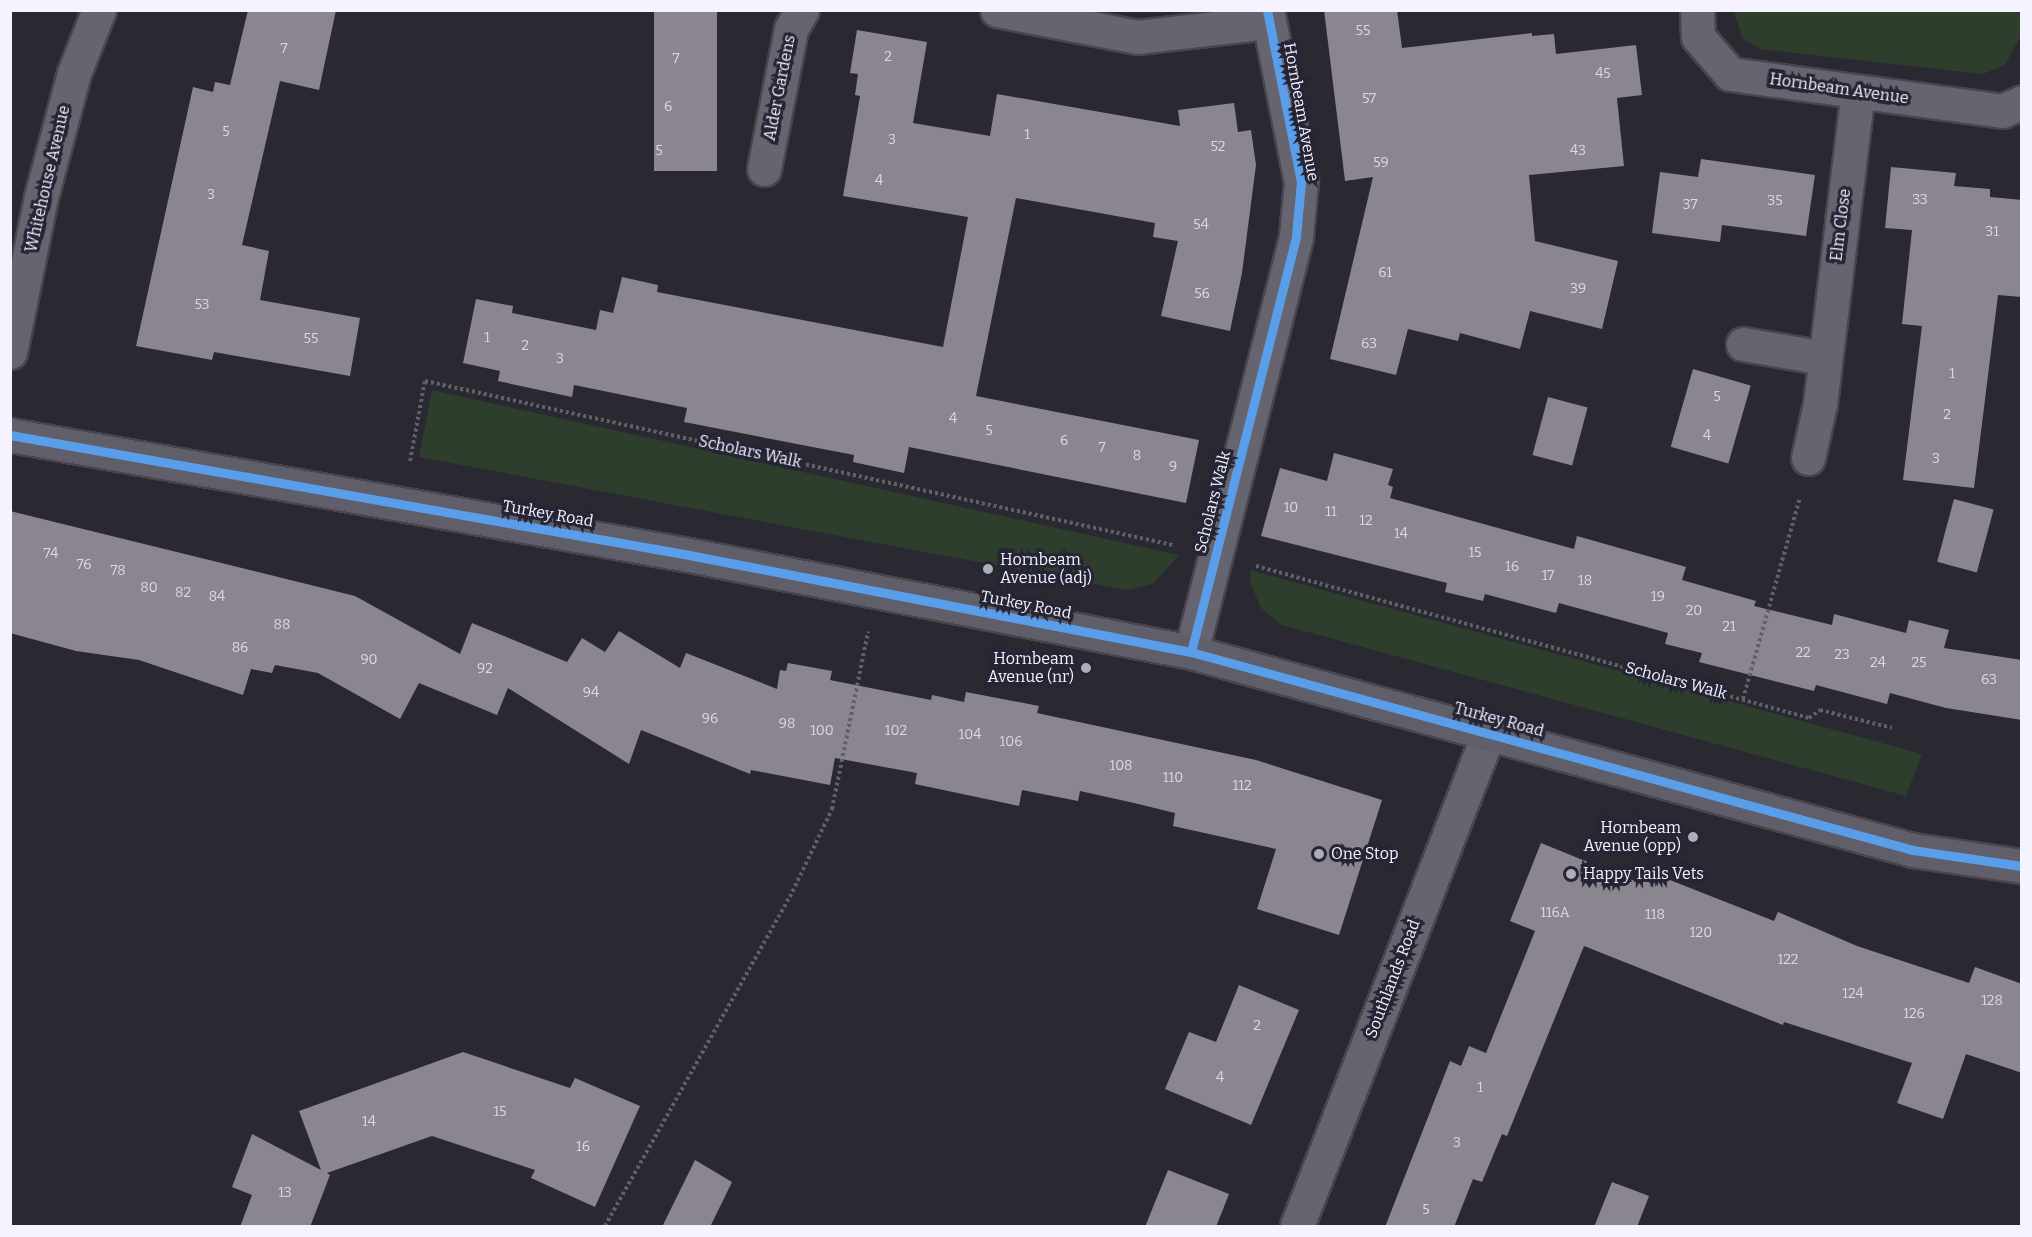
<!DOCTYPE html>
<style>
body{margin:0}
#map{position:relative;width:2032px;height:1237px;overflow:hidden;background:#2a2932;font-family:Bitter,serif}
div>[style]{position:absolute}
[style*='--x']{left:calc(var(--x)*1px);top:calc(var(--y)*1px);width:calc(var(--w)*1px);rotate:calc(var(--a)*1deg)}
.green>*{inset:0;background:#2d3e2d}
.building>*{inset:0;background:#8b8590;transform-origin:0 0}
.path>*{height:4px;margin-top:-2px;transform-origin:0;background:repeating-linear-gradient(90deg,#616069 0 3px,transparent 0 6px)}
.roads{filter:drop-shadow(2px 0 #47464e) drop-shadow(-2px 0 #47464e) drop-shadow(0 2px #47464e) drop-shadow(0 -2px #47464e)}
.street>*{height:33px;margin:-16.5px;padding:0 16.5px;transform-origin:16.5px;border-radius:16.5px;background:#66656f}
.secondary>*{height:33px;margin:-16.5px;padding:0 16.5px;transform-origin:16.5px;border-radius:16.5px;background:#605f69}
.cycleway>*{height:9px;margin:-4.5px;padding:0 4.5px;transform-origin:4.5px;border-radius:4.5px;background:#5a9eea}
.dots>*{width:16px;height:16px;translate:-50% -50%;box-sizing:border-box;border:3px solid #262536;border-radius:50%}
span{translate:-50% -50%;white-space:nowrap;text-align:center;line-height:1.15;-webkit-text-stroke:6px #262536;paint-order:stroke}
.number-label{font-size:14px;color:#dad8e3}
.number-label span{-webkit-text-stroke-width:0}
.street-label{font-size:16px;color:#f4f3ff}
.poi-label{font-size:16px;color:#f4f3ff}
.left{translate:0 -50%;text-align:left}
.right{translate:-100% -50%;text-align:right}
.frame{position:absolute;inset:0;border:12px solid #f4f3ff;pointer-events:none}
</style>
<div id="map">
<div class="green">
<div style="clip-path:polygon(1734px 11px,2021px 11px,2021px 35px,2005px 65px,1983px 74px,1760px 49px,1742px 38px)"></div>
<div style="clip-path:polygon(432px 390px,1179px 555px,1153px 584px,1127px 590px,419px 457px)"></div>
<div style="clip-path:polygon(1250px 570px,1922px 754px,1906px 796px,1282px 625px,1261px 608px,1251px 584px)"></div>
</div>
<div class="building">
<div style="clip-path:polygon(248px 10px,336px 10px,319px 90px,280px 81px,242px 245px,269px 251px,260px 300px,360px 318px,350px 376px,214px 352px,212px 360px,136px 346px,193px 87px,213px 92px,215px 82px,230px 85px)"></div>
<div style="left:654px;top:10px;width:63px;height:161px"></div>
<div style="clip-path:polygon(1324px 10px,1397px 10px,1402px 48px,1532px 33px,1532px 36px,1554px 34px,1556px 54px,1636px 45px,1642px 95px,1617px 98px,1624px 166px,1529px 175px,1535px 241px,1618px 261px,1602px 329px,1530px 311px,1520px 349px,1460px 333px,1458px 341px,1408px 329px,1396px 375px,1330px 359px,1373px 177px,1345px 181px)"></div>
<div style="clip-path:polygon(857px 30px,927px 42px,913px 123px,990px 136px,997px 94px,1180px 126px,1178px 110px,1234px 103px,1238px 132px,1251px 130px,1256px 165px,1242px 273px,1230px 331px,1161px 316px,1178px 241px,1153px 237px,1155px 223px,1016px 198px,976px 396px,1199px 440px,1186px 503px,909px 447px,904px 473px,853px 462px,854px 455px,684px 422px,687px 408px,574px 385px,572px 397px,498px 381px,500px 371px,463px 363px,476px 299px,513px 306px,512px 313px,596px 330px,600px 310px,613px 313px,622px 277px,658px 285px,657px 292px,943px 347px,968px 217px,843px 196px,860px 96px,855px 95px,858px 74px,850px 73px)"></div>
<div style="clip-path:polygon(1701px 159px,1815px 175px,1806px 236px,1722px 225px,1720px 242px,1652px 233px,1660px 172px,1698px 177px)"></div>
<div style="clip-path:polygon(1891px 167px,1956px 173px,1954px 186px,1990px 189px,1990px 197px,2022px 200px,2022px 297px,1998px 295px,1974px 488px,1903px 480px,1922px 326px,1902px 324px,1912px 230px,1885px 228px)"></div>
<div style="left:1693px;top:369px;width:60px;height:81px;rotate:16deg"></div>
<div style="left:1548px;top:397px;width:41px;height:60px;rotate:15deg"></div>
<div style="clip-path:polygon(1334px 453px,1393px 469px,1388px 485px,1393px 487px,1390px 498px,1574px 549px,1577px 536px,1686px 567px,1682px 580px,1756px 601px,1754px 606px,1832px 625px,1834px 614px,1906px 633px,1909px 620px,1949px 630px,1944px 648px,2022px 660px,2022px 720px,1946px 708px,1890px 693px,1887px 704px,1816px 685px,1814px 691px,1699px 662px,1702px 653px,1665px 644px,1668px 633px,1559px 603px,1556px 613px,1485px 594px,1483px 601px,1445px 592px,1447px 583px,1261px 536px,1280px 468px,1327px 481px)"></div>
<div style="left:1954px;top:499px;width:41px;height:65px;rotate:15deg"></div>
<div style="clip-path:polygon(10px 511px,355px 596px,460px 654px,472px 623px,567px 662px,582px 638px,605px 652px,619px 631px,680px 668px,686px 653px,777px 689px,780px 670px,786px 671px,788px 663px,832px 671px,830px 680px,931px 700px,932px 695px,964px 702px,966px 692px,1039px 706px,1037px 713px,1256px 760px,1382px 800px,1339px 935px,1257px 909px,1276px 849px,1173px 826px,1175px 813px,1134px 803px,1080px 791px,1078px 801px,1022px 790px,1019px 806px,915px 784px,917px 773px,835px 758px,830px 785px,751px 770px,750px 774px,641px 730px,629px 764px,508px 688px,497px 715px,419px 683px,400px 719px,318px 673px,275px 665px,272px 673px,251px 669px,243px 695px,139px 660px,76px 651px,10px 633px)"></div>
<div style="clip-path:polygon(1541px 843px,1642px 884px,1647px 871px,1774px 921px,1778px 912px,1857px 946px,1969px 983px,1975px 967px,2022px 984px,2022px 1073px,1966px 1054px,1943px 1119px,1897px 1103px,1912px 1063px,1784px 1022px,1783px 1025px,1584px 946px,1507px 1136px,1502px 1134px,1482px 1182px,1473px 1179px,1454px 1227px,1385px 1227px,1450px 1061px,1461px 1066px,1469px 1046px,1486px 1053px,1535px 931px,1510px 921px)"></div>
<div style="clip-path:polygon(1239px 985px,1299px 1010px,1251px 1125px,1165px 1089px,1189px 1032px,1216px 1042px)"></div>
<div style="clip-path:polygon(463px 1052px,570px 1088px,575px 1078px,640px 1106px,595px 1207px,531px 1178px,535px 1170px,432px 1136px,327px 1173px,330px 1175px,310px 1227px,240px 1227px,252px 1195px,232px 1187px,252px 1134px,321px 1170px,299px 1111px)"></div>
<div style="clip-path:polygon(695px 1160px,732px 1182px,710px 1227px,662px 1227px)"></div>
<div style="clip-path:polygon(1168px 1170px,1229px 1194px,1216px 1227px,1145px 1227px)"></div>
<div style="clip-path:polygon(1612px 1182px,1649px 1196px,1637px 1227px,1594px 1227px)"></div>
</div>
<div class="path">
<div style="--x:410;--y:461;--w:81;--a:-79.4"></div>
<div style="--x:425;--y:381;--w:766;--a:12.37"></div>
<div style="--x:1256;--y:566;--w:574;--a:15.37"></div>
<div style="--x:1809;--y:718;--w:14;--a:-36"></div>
<div style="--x:1820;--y:710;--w:74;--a:14"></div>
<div style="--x:1743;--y:699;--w:209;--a:-74.2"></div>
<div style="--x:605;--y:1226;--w:377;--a:-60.7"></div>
<div style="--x:790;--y:897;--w:98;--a:-64.5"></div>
<div style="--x:832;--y:809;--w:181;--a:-78.5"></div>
</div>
<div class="roads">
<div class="street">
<div style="--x:997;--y:10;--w:143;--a:10.9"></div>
<div style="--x:1137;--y:37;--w:133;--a:-6.5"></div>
<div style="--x:1697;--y:10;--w:27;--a:88"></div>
<div style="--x:1698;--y:37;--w:49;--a:49.1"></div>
<div style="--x:1730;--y:74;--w:275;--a:7.7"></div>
<div style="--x:2002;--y:111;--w:22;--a:-24"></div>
<div style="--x:764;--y:169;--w:143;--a:-79.1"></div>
<div style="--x:791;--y:29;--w:22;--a:-60"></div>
<div style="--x:1743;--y:344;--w:83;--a:9.7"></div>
<div style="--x:10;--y:352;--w:158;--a:-78.7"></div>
<div style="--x:41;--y:197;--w:128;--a:-75.1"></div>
<div style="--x:74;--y:73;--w:68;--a:-68.4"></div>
<div style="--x:1808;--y:458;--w:55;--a:-77.5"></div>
<div style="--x:1820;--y:404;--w:314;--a:-83.1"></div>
<div style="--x:1191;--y:652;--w:429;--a:-75.8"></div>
<div style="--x:1296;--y:236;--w:54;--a:-84.7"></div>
<div style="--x:1301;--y:182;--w:175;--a:-101.2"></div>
<div style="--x:1297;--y:1226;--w:530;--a:-68.76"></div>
</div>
<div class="secondary">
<div style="--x:10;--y:435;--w:690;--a:10.02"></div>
<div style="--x:689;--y:555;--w:511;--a:10.94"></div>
<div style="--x:1191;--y:652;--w:749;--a:15.34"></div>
<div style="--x:1913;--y:850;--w:110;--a:8.4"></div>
</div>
</div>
<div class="cycleway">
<div style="--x:10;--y:435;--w:690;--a:10.02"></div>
<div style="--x:689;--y:555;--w:511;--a:10.94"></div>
<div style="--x:1191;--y:652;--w:749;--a:15.34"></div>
<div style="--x:1913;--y:850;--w:110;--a:8.4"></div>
<div style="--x:1191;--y:652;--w:429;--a:-75.8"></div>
<div style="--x:1296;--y:236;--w:54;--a:-84.7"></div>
<div style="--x:1301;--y:182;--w:175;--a:-101.2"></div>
</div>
<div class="dots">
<div style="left:988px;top:569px;background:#adacb7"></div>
<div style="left:1086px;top:668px;background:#adacb7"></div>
<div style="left:1693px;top:837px;background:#adacb7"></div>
<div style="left:1319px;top:854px;background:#adacb7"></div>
<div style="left:1571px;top:874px;background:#adacb7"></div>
</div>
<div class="number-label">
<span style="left:1363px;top:31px">55</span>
<span style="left:284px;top:49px">7</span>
<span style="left:888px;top:57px">2</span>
<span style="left:676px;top:59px">7</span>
<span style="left:1603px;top:74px">45</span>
<span style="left:1369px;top:99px">57</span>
<span style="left:668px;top:107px">6</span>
<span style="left:226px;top:132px">5</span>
<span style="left:1027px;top:135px">1</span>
<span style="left:892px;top:140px">3</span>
<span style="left:1218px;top:147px">52</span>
<span style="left:659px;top:151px">5</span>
<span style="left:1578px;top:151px">43</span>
<span style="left:1381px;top:163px">59</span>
<span style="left:879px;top:181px">4</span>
<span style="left:211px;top:195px">3</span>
<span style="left:1920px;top:200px">33</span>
<span style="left:1775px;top:201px">35</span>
<span style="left:1690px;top:205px">37</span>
<span style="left:1201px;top:225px">54</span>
<span style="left:1992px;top:232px">31</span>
<span style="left:1385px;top:273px">61</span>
<span style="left:1578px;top:289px">39</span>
<span style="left:1202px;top:294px">56</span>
<span style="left:202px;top:305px">53</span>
<span style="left:487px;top:338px">1</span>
<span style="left:311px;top:339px">55</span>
<span style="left:1369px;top:344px">63</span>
<span style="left:525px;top:346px">2</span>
<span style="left:560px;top:359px">3</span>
<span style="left:1952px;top:374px">1</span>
<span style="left:1717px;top:397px">5</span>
<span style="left:1947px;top:415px">2</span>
<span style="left:953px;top:419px">4</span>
<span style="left:989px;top:431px">5</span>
<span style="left:1707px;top:436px">4</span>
<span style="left:1064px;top:441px">6</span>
<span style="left:1102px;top:448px">7</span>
<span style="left:1137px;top:456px">8</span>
<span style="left:1936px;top:459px">3</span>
<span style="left:1173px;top:467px">9</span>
<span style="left:1291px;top:508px">10</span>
<span style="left:1331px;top:512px">11</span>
<span style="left:1366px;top:521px">12</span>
<span style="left:1401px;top:534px">14</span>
<span style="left:1475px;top:553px">15</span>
<span style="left:51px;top:554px">74</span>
<span style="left:84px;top:565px">76</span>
<span style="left:1512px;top:567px">16</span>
<span style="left:118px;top:571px">78</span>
<span style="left:1548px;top:576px">17</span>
<span style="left:1585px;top:581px">18</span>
<span style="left:149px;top:588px">80</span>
<span style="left:183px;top:593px">82</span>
<span style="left:217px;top:597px">84</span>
<span style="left:1658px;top:597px">19</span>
<span style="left:1694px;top:611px">20</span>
<span style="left:282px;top:625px">88</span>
<span style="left:1729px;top:627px">21</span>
<span style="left:240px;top:648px">86</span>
<span style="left:1803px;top:653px">22</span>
<span style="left:1842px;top:655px">23</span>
<span style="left:369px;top:660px">90</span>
<span style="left:1878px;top:663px">24</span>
<span style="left:1919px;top:663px">25</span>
<span style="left:485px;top:669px">92</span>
<span style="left:1989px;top:680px">63</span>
<span style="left:591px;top:693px">94</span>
<span style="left:710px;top:719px">96</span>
<span style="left:787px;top:724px">98</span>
<span style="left:822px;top:731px">100</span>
<span style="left:896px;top:731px">102</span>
<span style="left:970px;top:735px">104</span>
<span style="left:1011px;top:742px">106</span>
<span style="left:1121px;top:766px">108</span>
<span style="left:1173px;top:778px">110</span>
<span style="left:1242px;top:786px">112</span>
<span style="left:1555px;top:913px">116A</span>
<span style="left:1655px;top:915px">118</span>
<span style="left:1701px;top:933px">120</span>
<span style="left:1788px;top:960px">122</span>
<span style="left:1853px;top:994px">124</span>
<span style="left:1992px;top:1001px">128</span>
<span style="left:1914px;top:1014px">126</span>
<span style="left:1257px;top:1026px">2</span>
<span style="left:1220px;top:1078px">4</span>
<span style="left:1480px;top:1088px">1</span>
<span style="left:500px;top:1112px">15</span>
<span style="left:369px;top:1122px">14</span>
<span style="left:1457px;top:1143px">3</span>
<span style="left:583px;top:1147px">16</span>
<span style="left:285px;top:1193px">13</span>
<span style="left:1426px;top:1210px">5</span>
</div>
<div class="street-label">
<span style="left:780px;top:88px;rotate:-79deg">Alder Gardens</span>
<span style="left:1839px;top:89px;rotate:8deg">Hornbeam Avenue</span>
<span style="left:1301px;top:112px;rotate:80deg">Hornbeam Avenue</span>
<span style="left:48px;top:179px;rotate:-77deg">Whitehouse Avenue</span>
<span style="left:1841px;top:225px;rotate:-83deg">Elm Close</span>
<span style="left:750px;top:452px;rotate:12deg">Scholars Walk</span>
<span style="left:1213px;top:502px;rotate:-76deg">Scholars Walk</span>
<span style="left:548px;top:514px;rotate:10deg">Turkey Road</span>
<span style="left:1026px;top:605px;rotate:11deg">Turkey Road</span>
<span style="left:1676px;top:681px;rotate:15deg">Scholars Walk</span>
<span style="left:1499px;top:720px;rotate:15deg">Turkey Road</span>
<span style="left:1393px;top:979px;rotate:-69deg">Southlands Road</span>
</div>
<div class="poi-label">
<span class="left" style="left:1000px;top:569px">Hornbeam<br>Avenue (adj)</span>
<span class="right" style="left:1074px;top:668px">Hornbeam<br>Avenue (nr)</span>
<span class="right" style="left:1681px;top:837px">Hornbeam<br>Avenue (opp)</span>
<span class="left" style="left:1331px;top:854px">One Stop</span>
<span class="left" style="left:1583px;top:874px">Happy Tails Vets</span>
</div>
<div class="frame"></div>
</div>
